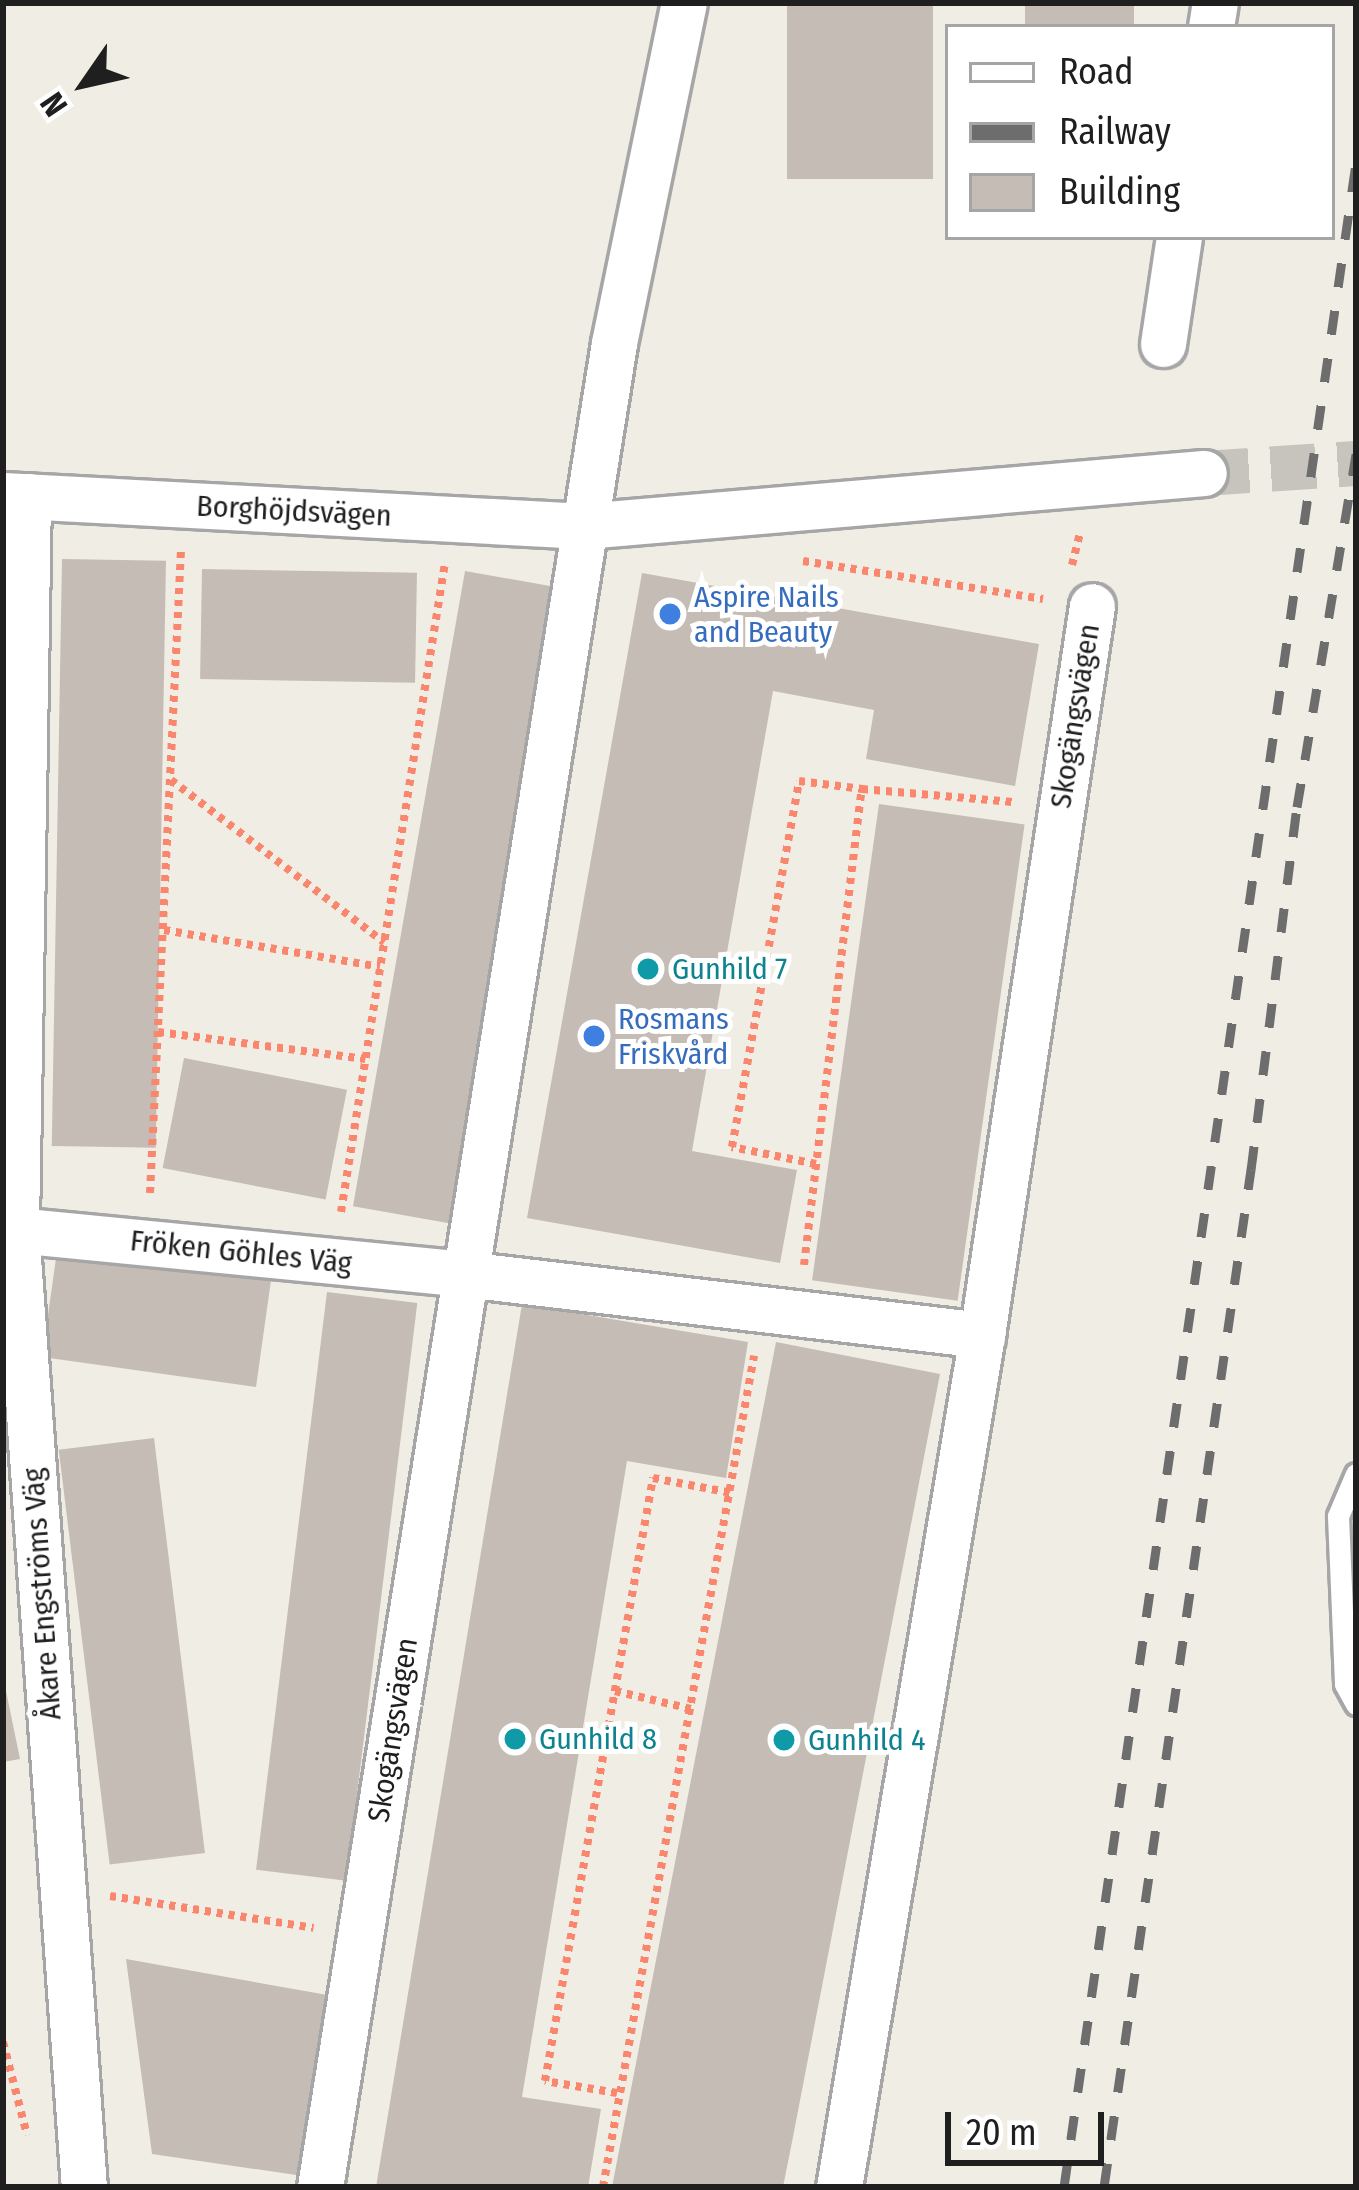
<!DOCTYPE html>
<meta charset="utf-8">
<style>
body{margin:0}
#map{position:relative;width:1359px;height:2190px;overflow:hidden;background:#f0ede5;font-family:"Fira Sans Condensed",sans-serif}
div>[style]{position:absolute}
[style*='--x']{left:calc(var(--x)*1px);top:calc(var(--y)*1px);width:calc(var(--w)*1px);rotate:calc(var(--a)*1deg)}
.building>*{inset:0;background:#c5bcb5;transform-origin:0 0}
.street-tunnel>*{height:45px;margin-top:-22.5px;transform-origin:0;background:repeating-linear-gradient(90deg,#c6c4bd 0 45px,transparent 0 67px)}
.path>*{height:8px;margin-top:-4px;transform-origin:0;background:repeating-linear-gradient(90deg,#f9866d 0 6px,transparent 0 12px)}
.roads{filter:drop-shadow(3px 0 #a6a6a6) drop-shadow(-3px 0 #a6a6a6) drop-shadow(0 3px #a6a6a6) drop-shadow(0 -3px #a6a6a6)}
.lane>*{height:21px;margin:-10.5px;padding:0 10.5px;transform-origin:10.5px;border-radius:10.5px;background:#fff}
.street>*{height:45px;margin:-22.5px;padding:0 22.5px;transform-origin:22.5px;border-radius:22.5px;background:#fff}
.rail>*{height:9px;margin-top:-4.5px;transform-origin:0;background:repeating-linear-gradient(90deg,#6d6d6d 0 24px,transparent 0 48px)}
.dots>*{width:33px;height:33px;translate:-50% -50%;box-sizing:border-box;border:6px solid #fff;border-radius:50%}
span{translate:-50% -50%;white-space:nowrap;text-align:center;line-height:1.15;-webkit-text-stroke:10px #fff;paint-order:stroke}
.street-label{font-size:30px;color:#1f1f1f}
.shop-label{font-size:30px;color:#366cbe}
.left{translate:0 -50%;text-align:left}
.culture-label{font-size:30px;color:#0d838f}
.frame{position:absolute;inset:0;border:6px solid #1f1f1f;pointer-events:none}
.legend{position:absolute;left:945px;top:24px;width:390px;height:216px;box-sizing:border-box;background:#fff;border:3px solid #a5a5a5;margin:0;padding:15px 21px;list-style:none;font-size:36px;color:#1f1f1f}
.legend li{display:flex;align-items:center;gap:24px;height:60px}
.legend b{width:60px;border:3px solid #a5a5a5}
.north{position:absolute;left:24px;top:24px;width:120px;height:120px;-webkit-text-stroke:9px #fff;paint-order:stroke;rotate:236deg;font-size:33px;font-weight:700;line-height:48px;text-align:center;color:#1f1f1f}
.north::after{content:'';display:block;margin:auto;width:42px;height:54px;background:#1f1f1f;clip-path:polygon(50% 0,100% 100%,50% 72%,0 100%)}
.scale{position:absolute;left:945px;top:2112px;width:159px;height:54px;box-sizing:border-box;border:6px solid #1f1f1f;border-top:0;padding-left:15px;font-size:36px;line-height:42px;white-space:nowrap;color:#1f1f1f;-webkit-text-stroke:9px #fff;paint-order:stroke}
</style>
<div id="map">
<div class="building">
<div style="left:787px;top:3px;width:146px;height:176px"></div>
<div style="left:1025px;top:3px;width:109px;height:24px"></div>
<div style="left:62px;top:559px;width:104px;height:587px;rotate:1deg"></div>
<div style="left:202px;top:569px;width:215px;height:110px;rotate:1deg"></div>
<div style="left:465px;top:571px;width:102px;height:645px;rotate:10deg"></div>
<div style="clip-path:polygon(642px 573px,1039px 644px,1015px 786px,866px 759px,874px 710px,773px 691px,692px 1151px,797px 1170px,780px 1263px,527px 1218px)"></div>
<div style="left:879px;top:804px;width:147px;height:481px;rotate:8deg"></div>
<div style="left:184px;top:1058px;width:166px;height:112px;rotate:11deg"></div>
<div style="left:57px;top:1251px;width:216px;height:107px;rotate:8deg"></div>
<div style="left:327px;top:1292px;width:91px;height:582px;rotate:7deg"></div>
<div style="clip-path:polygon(522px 1304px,748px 1342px,726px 1478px,627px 1461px,522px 2097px,601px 2109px,588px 2187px,376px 2187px)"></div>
<div style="clip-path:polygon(776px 1342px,940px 1374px,792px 2142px,783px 2187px,612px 2187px)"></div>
<div style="left:154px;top:1438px;width:418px;height:96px;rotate:83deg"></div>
<div style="clip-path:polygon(5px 1686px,20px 1759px,3px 1762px,3px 1687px)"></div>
<div style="clip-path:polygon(126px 1959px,333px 1996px,303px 2176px,152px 2154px)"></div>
</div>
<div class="street-tunnel">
<div style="--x:1204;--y:473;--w:152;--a:-3.8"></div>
</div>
<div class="path">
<div style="--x:803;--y:561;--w:243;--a:9"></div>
<div style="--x:1072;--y:565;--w:33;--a:-76"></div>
<div style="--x:171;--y:780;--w:268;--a:37.3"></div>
<div style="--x:164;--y:930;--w:219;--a:9.7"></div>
<div style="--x:158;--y:1032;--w:209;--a:7.4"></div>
<div style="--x:816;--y:1164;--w:86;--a:-168.6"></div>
<div style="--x:732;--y:1147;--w:372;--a:-79.6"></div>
<div style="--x:799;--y:781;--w:64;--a:7.2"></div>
<div style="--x:150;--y:1193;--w:645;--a:-87.24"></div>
<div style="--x:341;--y:1212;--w:657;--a:-80.9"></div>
<div style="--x:804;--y:1265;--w:480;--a:-83.1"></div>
<div style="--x:862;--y:789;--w:154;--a:4.9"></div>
<div style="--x:615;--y:1691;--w:78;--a:13.3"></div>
<div style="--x:110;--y:1896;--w:206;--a:8.9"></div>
<div style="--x:3;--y:2042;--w:96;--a:75.5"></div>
<div style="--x:617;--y:2093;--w:73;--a:-170.5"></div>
<div style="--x:545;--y:2081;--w:613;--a:-79.85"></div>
<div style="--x:653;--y:1478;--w:80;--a:10.8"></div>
<div style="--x:603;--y:2187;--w:845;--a:-79.7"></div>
</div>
<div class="roads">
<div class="lane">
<div style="--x:1356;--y:1474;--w:46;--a:113.2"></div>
<div style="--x:1338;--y:1516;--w:168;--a:87.6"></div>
<div style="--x:1345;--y:1684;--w:23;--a:61"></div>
</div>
<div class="street">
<div style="--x:1211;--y:27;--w:24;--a:-81"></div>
<div style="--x:1163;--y:344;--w:108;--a:-81.5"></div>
<div style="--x:3;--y:495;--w:582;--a:3.05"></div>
<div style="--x:584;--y:526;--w:622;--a:-4.89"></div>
<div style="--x:28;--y:496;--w:734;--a:90.94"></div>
<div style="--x:16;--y:1230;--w:959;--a:85.94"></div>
<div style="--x:16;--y:1230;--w:451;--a:5.6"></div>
<div style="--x:465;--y:1274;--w:521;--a:6.73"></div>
<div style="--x:320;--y:2187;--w:1867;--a:-80.94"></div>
<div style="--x:614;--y:343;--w:347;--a:-78.4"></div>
<div style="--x:839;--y:2187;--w:864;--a:-80.47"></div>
<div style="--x:982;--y:1335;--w:737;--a:-81.42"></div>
</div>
</div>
<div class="rail">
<div style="--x:1064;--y:2187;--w:2044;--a:-81.79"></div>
<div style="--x:1104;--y:2187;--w:1028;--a:-81.78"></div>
<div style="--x:1251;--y:1170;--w:366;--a:-82.8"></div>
<div style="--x:1297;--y:807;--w:358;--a:-80.5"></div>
</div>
<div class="dots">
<div style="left:670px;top:614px;background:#3f7fe0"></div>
<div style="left:648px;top:969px;background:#0f9aa8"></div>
<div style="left:594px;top:1036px;background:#3f7fe0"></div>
<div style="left:515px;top:1739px;background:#0f9aa8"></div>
<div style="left:784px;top:1740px;background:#0f9aa8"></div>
</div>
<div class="street-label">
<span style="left:294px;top:511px;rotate:3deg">Borghöjdsvägen</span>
<span style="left:1075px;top:716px;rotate:-81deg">Skogängsvägen</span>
<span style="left:241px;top:1252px;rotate:6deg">Fröken Göhles Väg</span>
<span style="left:42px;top:1594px;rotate:-94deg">Åkare Engströms Väg</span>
<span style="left:393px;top:1730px;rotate:-81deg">Skogängsvägen</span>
</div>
<div class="shop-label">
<span class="left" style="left:694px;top:614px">Aspire Nails<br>and Beauty</span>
<span class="left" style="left:618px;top:1036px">Rosmans<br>Friskvård</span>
</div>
<div class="culture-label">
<span class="left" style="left:672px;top:969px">Gunhild 7</span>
<span class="left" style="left:539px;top:1739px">Gunhild 8</span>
<span class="left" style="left:808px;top:1740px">Gunhild 4</span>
</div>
<div class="frame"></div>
<ul class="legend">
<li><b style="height:15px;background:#fff"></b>Road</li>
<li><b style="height:15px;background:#6d6d6d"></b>Railway</li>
<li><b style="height:33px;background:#c5bcb5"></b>Building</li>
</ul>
<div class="north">N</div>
<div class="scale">20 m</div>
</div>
